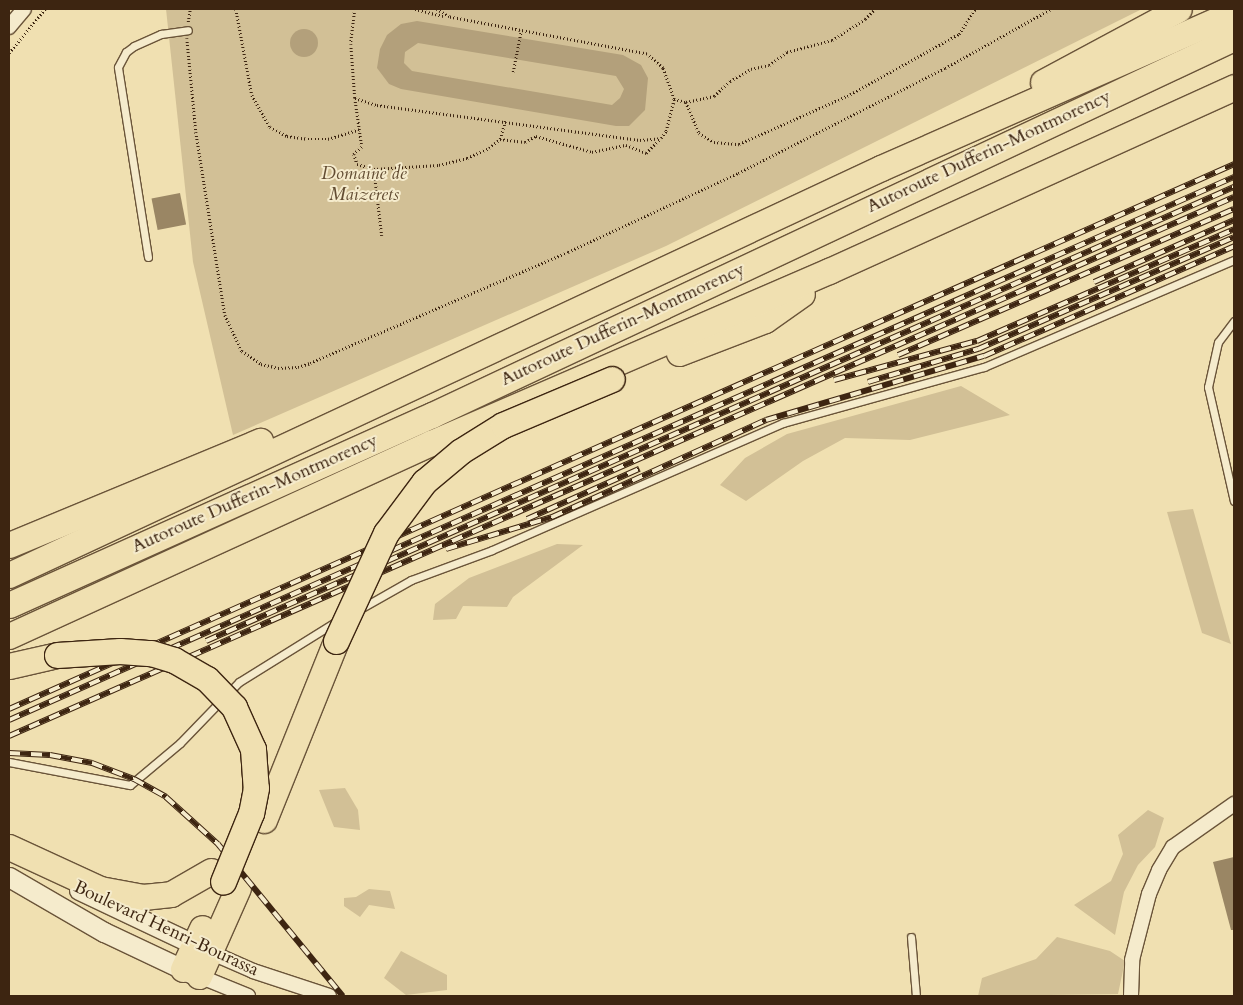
<!DOCTYPE html>
<style>
body{margin:0}
#map{position:relative;width:1243px;height:1005px;overflow:hidden;background:#f0e0b1;font-family:Cardo,serif}
div>[style]{position:absolute}
[style*='--x']{left:calc(var(--x)*1px);top:calc(var(--y)*1px);width:calc(var(--w)*1px);rotate:calc(var(--a)*1deg)}
.green>*{inset:0;background:#d2c096}
.water>*{inset:0;background:#b3a07b}
.round{border-radius:50%}
.building>*{inset:0;background:#9a8664;transform-origin:0 0}
.path>*{height:2.5px;margin-top:-1.25px;transform-origin:0;background:repeating-linear-gradient(90deg,#3d2511 0 1px,transparent 0 3.5px)}
.roads{filter:drop-shadow(1px 0 #6a5439) drop-shadow(-1px 0 #6a5439) drop-shadow(0 1px #6a5439) drop-shadow(0 -1px #6a5439)}
.lane>*{height:7px;margin:-3.5px;padding:0 3.5px;transform-origin:3.5px;border-radius:3.5px;background:#f5ebcc}
.street>*{height:14px;margin:-7px;padding:0 7px;transform-origin:7px;border-radius:7px;background:#f5ebcc}
.secondary>*{height:19px;margin:-9.5px;padding:0 9.5px;transform-origin:9.5px;border-radius:9.5px;background:#f5ebcc}
.highway>*{height:25px;margin:-12.5px;padding:0 12.5px;transform-origin:12.5px;border-radius:12.5px;background:#f0e0b1}
.rail>*{height:5.5px;margin-top:-2.75px;transform-origin:0;background:repeating-linear-gradient(90deg,#f5ebcc 0 11px,#3d2511 0 22px);box-sizing:border-box;border-block:1px solid #3d2511}
.bridges{filter:drop-shadow(1px 0 #3d2511) drop-shadow(-1px 0 #3d2511) drop-shadow(0 1px #3d2511) drop-shadow(0 -1px #3d2511)}
.highway-bridge>*{height:25px;margin:-12.5px;padding:0 12.5px;transform-origin:12.5px;border-radius:12.5px;background:#f0e0b1}
span{translate:-50% -50%;white-space:nowrap;text-align:center;line-height:1.15;-webkit-text-stroke:4px #f5ebcc;paint-order:stroke}
.street-label{font-size:18px;color:#3d2511}
.park-label{font-size:18px;color:#624c32;font-style:italic}
.frame{position:absolute;inset:0;border:10px solid #3d2511;pointer-events:none}
</style>
<div id="map">
<div class="green">
<div style="clip-path:polygon(166px 9px,1142px 9px,666px 246px,233px 435px,193px 262px)"></div>
<div style="clip-path:polygon(961px 386px,1010px 415px,910px 440px,845px 438px,803px 461px,746px 501px,720px 485px,745px 458px,787px 434px)"></div>
<div style="clip-path:polygon(1193px 509px,1231px 644px,1202px 633px,1167px 512px)"></div>
<div style="clip-path:polygon(557px 544px,583px 545px,513px 597px,507px 607px,463px 606px,456px 619px,433px 620px,435px 604px,469px 578px)"></div>
<div style="clip-path:polygon(345px 788px,358px 810px,360px 830px,334px 827px,319px 790px)"></div>
<div style="clip-path:polygon(1148px 810px,1164px 818px,1155px 847px,1138px 865px,1124px 892px,1115px 935px,1074px 905px,1111px 881px,1123px 854px,1118px 835px)"></div>
<div style="clip-path:polygon(369px 889px,390px 891px,395px 909px,369px 905px,360px 917px,344px 906px,344px 898px,356px 897px)"></div>
<div style="clip-path:polygon(1057px 937px,1110px 951px,1125px 961px,1118px 994px,978px 996px,982px 978px,1036px 959px)"></div>
<div style="clip-path:polygon(401px 951px,447px 975px,447px 990px,406px 995px,384px 978px)"></div>
</div>
<div class="water">
<div style="clip-path:polygon(evenodd,417px 21px,623px 55px,641px 65px,648px 78px,645px 110px,629px 126px,616px 126px,401px 89px,389px 84px,377px 68px,380px 49px,387px 35px,401px 24px,417px 21px,418px 43px,616px 76px,624px 89px,620px 98px,612px 105px,412px 71px,404px 63px,405px 52px,418px 43px)"></div>
<div class="round" style="left:290px;top:29px;width:28px;height:28px"></div>
</div>
<div class="building">
<div style="left:180px;top:193px;width:32px;height:29px;rotate:79deg"></div>
<div style="clip-path:polygon(1234px 857px,1234px 930px,1231px 930px,1213px 862px)"></div>
</div>
<div class="path">
<div style="--x:236;--y:9;--w:87;--a:79.5"></div>
<div style="--x:252;--y:95;--w:37;--a:61"></div>
<div style="--x:270;--y:127;--w:19;--a:28"></div>
<div style="--x:287;--y:136;--w:21;--a:8"></div>
<div style="--x:308;--y:139;--w:20;--a:0"></div>
<div style="--x:328;--y:139;--w:34;--a:-17"></div>
<div style="--x:355;--y:9;--w:35;--a:97"></div>
<div style="--x:351;--y:44;--w:54;--a:85.8"></div>
<div style="--x:355;--y:98;--w:23;--a:18"></div>
<div style="--x:377;--y:105;--w:265;--a:7.6"></div>
<div style="--x:640;--y:140;--w:21;--a:-5"></div>
<div style="--x:661;--y:138;--w:9;--a:-54"></div>
<div style="--x:666;--y:131;--w:33;--a:-76"></div>
<div style="--x:674;--y:99;--w:33;--a:-110"></div>
<div style="--x:663;--y:68;--w:21;--a:-139"></div>
<div style="--x:647;--y:54;--w:201;--a:-169.4"></div>
<div style="--x:449;--y:17;--w:15;--a:-148"></div>
<div style="--x:415;--y:9;--w:29;--a:14"></div>
<div style="--x:188;--y:22;--w:13;--a:-81"></div>
<div style="--x:187;--y:38;--w:94;--a:84.5"></div>
<div style="--x:196;--y:132;--w:185;--a:81"></div>
<div style="--x:225;--y:315;--w:40;--a:65"></div>
<div style="--x:242;--y:351;--w:23;--a:34"></div>
<div style="--x:261;--y:364;--w:17;--a:13"></div>
<div style="--x:278;--y:368;--w:20;--a:-3"></div>
<div style="--x:298;--y:367;--w:13;--a:-18"></div>
<div style="--x:310;--y:363;--w:281;--a:-23.3"></div>
<div style="--x:568;--y:252;--w:187;--a:-24.9"></div>
<div style="--x:738;--y:173;--w:232;--a:-26.9"></div>
<div style="--x:945;--y:68;--w:121;--a:-29.1"></div>
<div style="--x:9;--y:53;--w:57;--a:-50.7"></div>
<div style="--x:513;--y:72;--w:42;--a:-79"></div>
<div style="--x:355;--y:98;--w:49;--a:81.9"></div>
<div style="--x:362;--y:147;--w:11;--a:139"></div>
<div style="--x:354;--y:154;--w:10;--a:73"></div>
<div style="--x:357;--y:164;--w:18;--a:16"></div>
<div style="--x:374;--y:169;--w:65;--a:-3.5"></div>
<div style="--x:439;--y:165;--w:29;--a:-14"></div>
<div style="--x:467;--y:158;--w:24;--a:-24"></div>
<div style="--x:489;--y:148;--w:14;--a:-39"></div>
<div style="--x:500;--y:139;--w:25;--a:7"></div>
<div style="--x:525;--y:142;--w:13;--a:-29"></div>
<div style="--x:536;--y:136;--w:58;--a:15.9"></div>
<div style="--x:592;--y:152;--w:35;--a:-12"></div>
<div style="--x:626;--y:145;--w:22;--a:22"></div>
<div style="--x:646;--y:153;--w:20;--a:-45"></div>
<div style="--x:674;--y:99;--w:12;--a:14"></div>
<div style="--x:686;--y:102;--w:34;--a:67"></div>
<div style="--x:699;--y:133;--w:17;--a:31"></div>
<div style="--x:714;--y:142;--w:25;--a:5"></div>
<div style="--x:739;--y:144;--w:118;--a:-24"></div>
<div style="--x:847;--y:96;--w:128;--a:-29"></div>
<div style="--x:959;--y:34;--w:30;--a:-57"></div>
<div style="--x:686;--y:102;--w:29;--a:-12"></div>
<div style="--x:714;--y:96;--w:22;--a:-43"></div>
<div style="--x:730;--y:81;--w:24;--a:-30"></div>
<div style="--x:751;--y:69;--w:18;--a:-13"></div>
<div style="--x:769;--y:65;--w:22;--a:-36"></div>
<div style="--x:787;--y:52;--w:47;--a:-14.9"></div>
<div style="--x:832;--y:40;--w:39;--a:-32"></div>
<div style="--x:865;--y:19;--w:14;--a:-45"></div>
<div style="--x:500;--y:139;--w:19;--a:-74"></div>
<div style="--x:374;--y:169;--w:67;--a:83.2"></div>
</div>
<div class="roads">
<div class="lane">
<div style="--x:148;--y:257;--w:192;--a:-99"></div>
<div style="--x:118;--y:67;--w:17;--a:-62"></div>
<div style="--x:126;--y:52;--w:10;--a:-37"></div>
<div style="--x:134;--y:46;--w:30;--a:-24"></div>
<div style="--x:161;--y:34;--w:27;--a:-8"></div>
<div style="--x:1234;--y:321;--w:26;--a:127"></div>
<div style="--x:1218;--y:342;--w:46;--a:102.5"></div>
<div style="--x:1208;--y:387;--w:117;--a:77.2"></div>
<div style="--x:360;--y:609;--w:59;--a:-29.6"></div>
<div style="--x:411;--y:580;--w:86;--a:-20.3"></div>
<div style="--x:492;--y:550;--w:318;--a:-23.6"></div>
<div style="--x:783;--y:423;--w:209;--a:-15.6"></div>
<div style="--x:984;--y:367;--w:272;--a:-23.2"></div>
<div style="--x:9;--y:762;--w:123;--a:10.8"></div>
<div style="--x:130;--y:785;--w:65;--a:-40"></div>
<div style="--x:180;--y:743;--w:85;--a:-46"></div>
<div style="--x:239;--y:682;--w:115;--a:-31.9"></div>
<div style="--x:911;--y:937;--w:59;--a:85.2"></div>
</div>
<div class="street">
<div style="--x:9;--y:27;--w:23;--a:-50"></div>
<div style="--x:210;--y:952;--w:47;--a:23.8"></div>
<div style="--x:253;--y:971;--w:80;--a:18.2"></div>
<div style="--x:199;--y:976;--w:53;--a:22.2"></div>
<div style="--x:1131;--y:996;--w:36;--a:-88"></div>
<div style="--x:1132;--y:960;--w:68;--a:-75.6"></div>
<div style="--x:1149;--y:894;--w:26;--a:-67"></div>
<div style="--x:1159;--y:870;--w:27;--a:-59"></div>
<div style="--x:1173;--y:847;--w:75;--a:-35.2"></div>
</div>
<div class="secondary">
<div style="--x:9;--y:877;--w:110;--a:30.1"></div>
<div style="--x:104;--y:932;--w:98;--a:25.3"></div>
<div style="--x:79;--y:890;--w:140;--a:25.3"></div>
</div>
<div class="highway">
<div style="--x:1043;--y:82;--w:154;--a:-28.2"></div>
<div style="--x:679;--y:353;--w:92;--a:-21"></div>
<div style="--x:765;--y:320;--w:45;--a:-35.1"></div>
<div style="--x:9;--y:545;--w:272;--a:-22.5"></div>
<div style="--x:9;--y:575;--w:962;--a:-25.02"></div>
<div style="--x:881;--y:168;--w:386;--a:-23.8"></div>
<div style="--x:9;--y:605;--w:464;--a:-24.2"></div>
<div style="--x:432;--y:415;--w:886;--a:-25.18"></div>
<div style="--x:9;--y:636;--w:464;--a:-24.6"></div>
<div style="--x:431;--y:443;--w:434;--a:-23.4"></div>
<div style="--x:829;--y:271;--w:445;--a:-24.4"></div>
<div style="--x:9;--y:666;--w:49;--a:-12.9"></div>
<div style="--x:264;--y:820;--w:193;--a:-68.1"></div>
<div style="--x:9;--y:847;--w:100;--a:24.8"></div>
<div style="--x:100;--y:889;--w:44;--a:10.5"></div>
<div style="--x:143;--y:897;--w:28;--a:-6"></div>
<div style="--x:171;--y:894;--w:46;--a:-29.9"></div>
<div style="--x:183;--y:969;--w:45;--a:-65.1"></div>
<div style="--x:199;--y:976;--w:96;--a:-66.1"></div>
</div>
</div>
<div class="rail">
<div style="--x:1094;--y:282;--w:153;--a:-23.9"></div>
<div style="--x:898;--y:355;--w:366;--a:-23.5"></div>
<div style="--x:834;--y:380;--w:148;--a:-15.3"></div>
<div style="--x:977;--y:341;--w:280;--a:-23.5"></div>
<div style="--x:868;--y:382;--w:115;--a:-16.7"></div>
<div style="--x:978;--y:349;--w:279;--a:-23.6"></div>
<div style="--x:527;--y:519;--w:123;--a:-24.1"></div>
<div style="--x:446;--y:549;--w:111;--a:-16.8"></div>
<div style="--x:552;--y:517;--w:235;--a:-24.4"></div>
<div style="--x:766;--y:420;--w:227;--a:-16.4"></div>
<div style="--x:984;--y:356;--w:273;--a:-23.7"></div>
<div style="--x:206;--y:641;--w:1124;--a:-23.83"></div>
<div style="--x:9;--y:709;--w:1341;--a:-23.98"></div>
<div style="--x:9;--y:720;--w:1340;--a:-23.91"></div>
<div style="--x:9;--y:736;--w:1338;--a:-23.75"></div>
<div style="--x:9;--y:753;--w:41;--a:2.8"></div>
<div style="--x:50;--y:755;--w:43;--a:10.8"></div>
<div style="--x:92;--y:763;--w:45;--a:20.9"></div>
<div style="--x:134;--y:779;--w:37;--a:29"></div>
<div style="--x:166;--y:797;--w:70;--a:42.1"></div>
<div style="--x:218;--y:844;--w:197;--a:50.6"></div>
</div>
<div class="bridges">
<div class="highway-bridge">
<div style="--x:336;--y:641;--w:119;--a:-65.2"></div>
<div style="--x:386;--y:533;--w:64;--a:-53.3"></div>
<div style="--x:424;--y:482;--w:48;--a:-40"></div>
<div style="--x:461;--y:451;--w:49;--a:-31.8"></div>
<div style="--x:503;--y:425;--w:118;--a:-22.9"></div>
<div style="--x:57;--y:655;--w:63;--a:-3.6"></div>
<div style="--x:120;--y:651;--w:31;--a:4"></div>
<div style="--x:151;--y:653;--w:24;--a:17"></div>
<div style="--x:174;--y:660;--w:38;--a:30"></div>
<div style="--x:207;--y:679;--w:39;--a:46"></div>
<div style="--x:234;--y:707;--w:46;--a:65.7"></div>
<div style="--x:253;--y:749;--w:39;--a:86"></div>
<div style="--x:256;--y:788;--w:25;--a:101"></div>
<div style="--x:251;--y:813;--w:74;--a:112.1"></div>
</div>
</div>
<div class="street-label">
<span style="left:989px;top:152px;rotate:-25deg">Autoroute Dufferin-Montmorency</span>
<span style="left:623px;top:325px;rotate:-25deg">Autoroute Dufferin-Montmorency</span>
<span style="left:255px;top:494px;rotate:-24deg">Autoroute Dufferin-Montmorency</span>
<span style="left:166px;top:929px;rotate:25deg">Boulevard Henri-Bourassa</span>
</div>
<div class="park-label">
<span style="left:364px;top:185px">Domaine de<br>Maizerets</span>
</div>
<div class="frame"></div>
</div>
